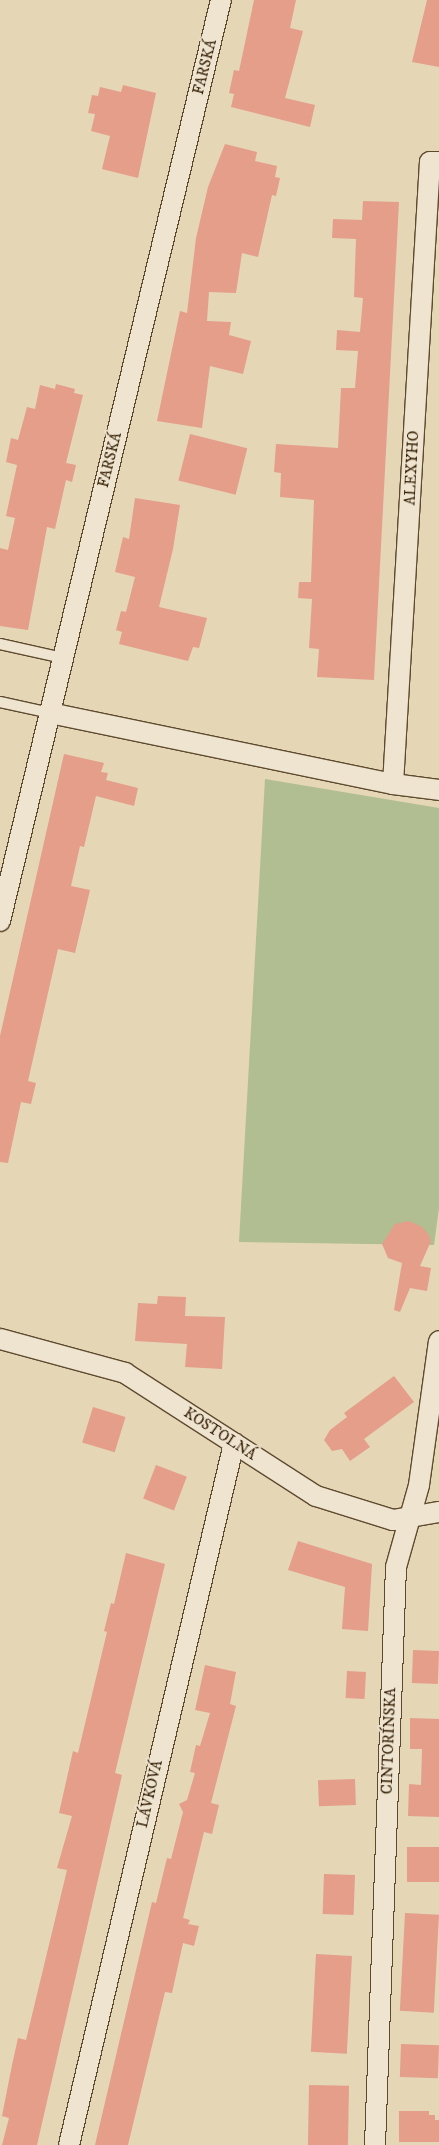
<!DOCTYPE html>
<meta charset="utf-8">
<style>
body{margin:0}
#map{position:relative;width:439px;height:2145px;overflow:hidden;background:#e5d6b6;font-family:"IM FELL DW Pica",serif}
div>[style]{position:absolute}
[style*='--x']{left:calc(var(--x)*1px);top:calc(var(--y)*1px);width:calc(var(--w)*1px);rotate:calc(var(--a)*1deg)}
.green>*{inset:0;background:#b0be91}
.building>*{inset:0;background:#e49e8a;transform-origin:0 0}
.roads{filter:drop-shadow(1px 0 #5e4a2e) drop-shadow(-1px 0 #5e4a2e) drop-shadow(0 1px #5e4a2e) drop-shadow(0 -1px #5e4a2e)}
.service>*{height:10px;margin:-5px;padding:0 5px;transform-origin:5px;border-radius:5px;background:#eee4d0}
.minor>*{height:20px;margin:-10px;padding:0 10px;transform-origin:10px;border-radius:10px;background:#eee4d0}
span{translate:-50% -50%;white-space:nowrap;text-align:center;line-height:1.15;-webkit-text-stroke:4px #eee4d0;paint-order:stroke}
.street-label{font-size:15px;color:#311b01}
</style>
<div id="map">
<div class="green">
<div style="clip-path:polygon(265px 779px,439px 808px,439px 1208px,434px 1245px,239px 1242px)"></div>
</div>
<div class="building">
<div style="clip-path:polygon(254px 0,296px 0,290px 28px,303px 31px,285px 98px,315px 105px,310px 127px,231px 107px,234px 94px,229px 93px,234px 70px,239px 71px)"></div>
<div style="clip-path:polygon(427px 0,439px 0,439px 67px,412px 62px)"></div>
<div style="clip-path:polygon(123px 85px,156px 93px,138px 178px,102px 169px,110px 136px,91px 131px,95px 114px,88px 113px,92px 95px,98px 96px,100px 87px,121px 92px)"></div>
<div style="clip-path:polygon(225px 144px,257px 152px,255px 161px,277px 166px,275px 177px,280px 178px,276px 196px,272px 195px,258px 257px,242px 253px,236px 293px,209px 292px,207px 321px,231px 322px,229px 335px,251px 341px,243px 374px,210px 366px,202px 428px,157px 421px,180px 311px,187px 313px,196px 238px,208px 187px)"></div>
<div style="clip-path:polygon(363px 201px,399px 202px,374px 680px,317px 677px,319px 649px,309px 648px,312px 599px,298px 598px,299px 582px,311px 582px,314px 500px,280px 497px,281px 473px,274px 472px,276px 444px,338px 448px,341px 388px,355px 388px,358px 351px,336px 350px,337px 330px,360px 332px,363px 298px,354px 297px,356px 239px,332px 238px,333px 219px,362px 220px)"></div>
<div style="clip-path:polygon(56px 384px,75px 389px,74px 393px,83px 395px,66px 463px,76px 465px,72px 482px,66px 480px,55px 529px,47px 527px,28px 630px,0 626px,0 548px,8px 550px,15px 518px,6px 516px,17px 465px,6px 462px,11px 438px,18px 440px,27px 407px,35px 409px,40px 385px,55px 389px)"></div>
<div style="left:190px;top:434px;width:59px;height:48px;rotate:14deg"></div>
<div style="clip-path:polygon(135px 498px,180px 505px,173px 549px,159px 607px,207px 618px,199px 648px,193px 647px,188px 661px,119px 644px,122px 632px,116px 630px,121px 611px,126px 612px,135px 577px,115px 572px,123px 537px,129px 539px)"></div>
<div style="clip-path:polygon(64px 754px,104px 763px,101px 772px,108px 773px,106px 780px,138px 788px,134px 806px,96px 796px,84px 847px,80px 846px,71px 886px,90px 890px,75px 953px,58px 949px,28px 1081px,36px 1083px,31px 1104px,21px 1102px,8px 1163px,0 1162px,0 1036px)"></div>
<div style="clip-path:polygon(409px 1221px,422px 1227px,429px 1235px,431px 1241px,420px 1266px,431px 1268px,427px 1291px,410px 1288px,400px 1312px,394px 1310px,402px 1263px,388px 1258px,382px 1244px,395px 1224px)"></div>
<div style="clip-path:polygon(158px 1296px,186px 1297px,185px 1316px,225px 1317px,222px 1369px,185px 1367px,187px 1344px,135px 1341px,138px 1303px,157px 1304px)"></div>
<div style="clip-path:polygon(394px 1376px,414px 1402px,364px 1439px,370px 1447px,350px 1461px,342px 1449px,332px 1451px,324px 1440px,330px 1430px,347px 1417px,344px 1413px)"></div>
<div style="left:93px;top:1407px;width:34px;height:37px;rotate:17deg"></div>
<div style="left:156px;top:1465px;width:33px;height:36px;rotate:21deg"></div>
<div style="clip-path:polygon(298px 1541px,372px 1564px,368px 1631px,342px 1629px,345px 1587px,288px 1570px)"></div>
<div style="clip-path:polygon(126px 1553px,165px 1564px,115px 1773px,122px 1775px,37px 2145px,2px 2145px,9px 2118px,2px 2116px,12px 2065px,18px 2038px,26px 2040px,67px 1870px,57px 1868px,72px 1816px,59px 1813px,73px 1751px,78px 1753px,107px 1632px,104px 1631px,111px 1603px,114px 1604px)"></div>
<div style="left:413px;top:1650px;width:26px;height:33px;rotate:2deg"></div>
<div style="clip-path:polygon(205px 1665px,236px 1672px,230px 1704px,236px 1706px,211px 1803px,219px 1805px,212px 1834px,204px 1832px,183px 1918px,190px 1920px,188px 1924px,199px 1926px,194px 1946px,183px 1943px,172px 1993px,165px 1992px,128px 2145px,95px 2145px,152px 1902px,156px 1903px,167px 1858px,171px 1859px,183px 1812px,179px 1804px,187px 1800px,195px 1773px,190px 1772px,196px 1745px,200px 1746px,210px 1713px,195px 1710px)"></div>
<div style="left:347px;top:1671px;width:19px;height:27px;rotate:3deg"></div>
<div style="clip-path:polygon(410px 1718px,439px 1719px,439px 1817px,408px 1816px,409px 1784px,421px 1785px,422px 1749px,410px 1749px)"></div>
<div style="left:355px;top:1779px;width:26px;height:37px;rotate:88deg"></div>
<div style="left:439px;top:1847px;width:35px;height:32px;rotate:90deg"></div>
<div style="left:324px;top:1874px;width:31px;height:40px;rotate:2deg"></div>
<div style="left:405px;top:1913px;width:34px;height:98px;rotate:3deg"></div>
<div style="left:316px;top:1954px;width:36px;height:98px;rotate:3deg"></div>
<div style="left:401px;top:2044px;width:38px;height:33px;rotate:2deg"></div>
<div style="left:309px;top:2085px;width:40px;height:60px;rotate:1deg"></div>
<div style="clip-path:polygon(399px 2111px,429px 2111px,429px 2115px,435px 2115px,435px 2120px,439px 2120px,439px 2142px,399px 2142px)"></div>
</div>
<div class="roads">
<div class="service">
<div style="--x:0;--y:644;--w:65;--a:12.5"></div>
<div style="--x:0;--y:702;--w:51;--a:12.4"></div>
</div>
<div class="minor">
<div style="--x:50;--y:713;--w:350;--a:11.7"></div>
<div style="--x:393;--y:784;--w:46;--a:7.4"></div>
<div style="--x:393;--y:784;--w:623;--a:-86.6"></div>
<div style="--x:430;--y:162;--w:9;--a:0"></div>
<div style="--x:0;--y:921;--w:947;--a:-76.51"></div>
<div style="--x:0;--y:1339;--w:130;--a:15.2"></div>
<div style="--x:125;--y:1373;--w:227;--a:32.8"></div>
<div style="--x:316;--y:1496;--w:81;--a:17.3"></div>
<div style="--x:393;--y:1520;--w:47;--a:-9.9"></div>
<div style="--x:69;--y:2145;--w:721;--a:-76.77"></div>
<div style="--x:375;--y:2145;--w:578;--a:-87.92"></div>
<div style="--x:396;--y:1567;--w:85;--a:-74.3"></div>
<div style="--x:419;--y:1485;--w:145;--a:-82.1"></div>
</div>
</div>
<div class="street-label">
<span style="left:205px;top:67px;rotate:-76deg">FARSKÁ</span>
<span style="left:110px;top:460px;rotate:-76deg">FARSKÁ</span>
<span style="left:412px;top:468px;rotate:-87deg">ALEXYHO</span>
<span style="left:220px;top:1434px;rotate:33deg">KOSTOLNÁ</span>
<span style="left:389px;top:1741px;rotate:-88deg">CINTORÍNSKA</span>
<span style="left:150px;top:1794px;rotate:-77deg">LÁVKOVÁ</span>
</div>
</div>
